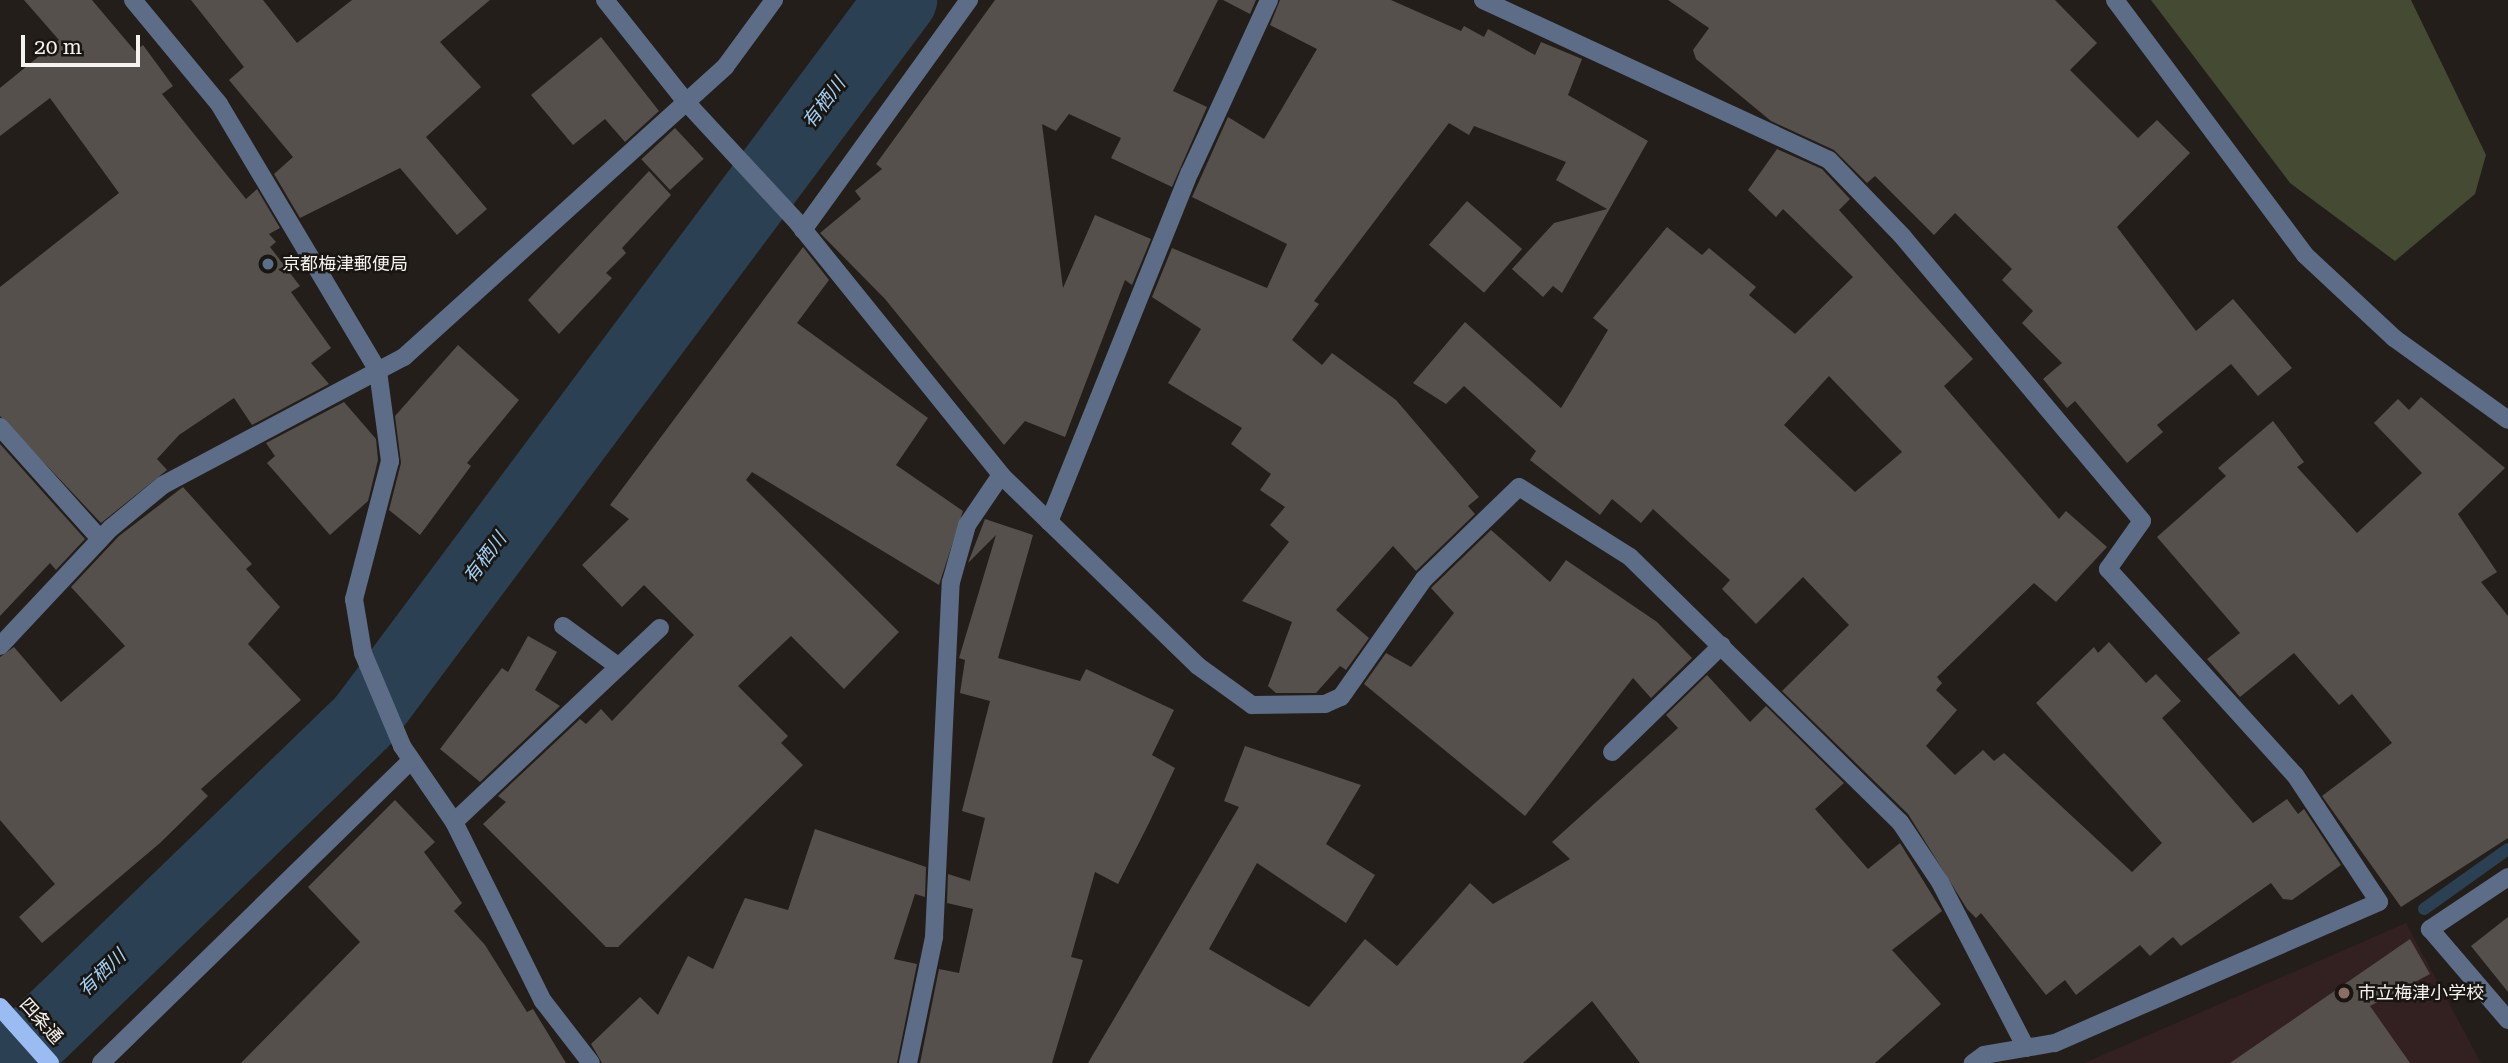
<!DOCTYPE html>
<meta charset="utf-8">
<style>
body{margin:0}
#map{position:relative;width:2508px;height:1063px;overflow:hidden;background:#231e1a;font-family:"Roboto Serif","Noto Sans JP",serif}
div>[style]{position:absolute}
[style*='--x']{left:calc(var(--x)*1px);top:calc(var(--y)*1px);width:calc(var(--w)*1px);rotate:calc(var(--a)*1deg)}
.education>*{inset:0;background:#332021}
.green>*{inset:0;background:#454a33}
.stream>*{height:12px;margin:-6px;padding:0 6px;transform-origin:6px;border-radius:6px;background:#2b4153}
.river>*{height:72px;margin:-36px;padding:0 36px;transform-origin:36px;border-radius:36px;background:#2b4153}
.building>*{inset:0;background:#55504b;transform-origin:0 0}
.minor>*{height:18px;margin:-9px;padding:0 9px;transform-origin:9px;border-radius:9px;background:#5d6d87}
.major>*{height:18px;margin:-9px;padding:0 9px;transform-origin:9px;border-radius:9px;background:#9bbcf3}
.dots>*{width:19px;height:19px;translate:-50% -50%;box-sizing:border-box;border:4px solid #191511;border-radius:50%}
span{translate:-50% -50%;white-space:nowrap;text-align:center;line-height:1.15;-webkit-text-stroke:5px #191511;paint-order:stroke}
.poi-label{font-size:18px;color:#f6f2ef}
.left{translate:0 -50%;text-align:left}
.street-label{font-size:18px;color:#f6f2ef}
.water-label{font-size:19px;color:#a2cff6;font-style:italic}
.scale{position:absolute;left:21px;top:35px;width:119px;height:32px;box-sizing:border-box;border:4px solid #f6f2ef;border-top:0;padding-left:9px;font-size:21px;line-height:24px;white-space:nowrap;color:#f6f2ef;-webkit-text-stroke:5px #191511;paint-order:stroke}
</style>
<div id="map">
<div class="education">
<div style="clip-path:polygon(2406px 923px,2481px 1063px,2084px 1063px)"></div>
</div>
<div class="green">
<div style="clip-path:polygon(2151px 0,2411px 0,2486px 155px,2475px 194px,2395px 261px,2290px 183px)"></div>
</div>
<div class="stream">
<div style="--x:2424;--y:909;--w:103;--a:-35.5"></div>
</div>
<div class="river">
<div style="--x:9;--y:1063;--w:492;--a:-44"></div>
<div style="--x:363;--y:721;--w:900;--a:-53.27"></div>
</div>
<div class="building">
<div style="clip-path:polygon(24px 0,92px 0,135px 51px,143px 45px,173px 86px,162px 94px,246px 199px,257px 189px,280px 228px,269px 234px,276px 242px,270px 247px,300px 286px,291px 292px,331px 348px,311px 363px,329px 384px,252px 425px,234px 398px,179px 435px,157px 459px,167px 470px,101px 523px,0 416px,0 287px,119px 193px,50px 98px,0 136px,0 88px,59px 40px)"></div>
<div style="clip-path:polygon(191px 0,263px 0,297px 43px,352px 0,490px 0,440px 42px,481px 87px,426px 137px,487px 209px,457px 235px,400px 168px,300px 218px,274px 174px,293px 157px,229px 80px,244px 67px)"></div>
<div style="clip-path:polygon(995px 0,1218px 0,1173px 91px,1207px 107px,1172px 187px,1111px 158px,1121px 138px,1069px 114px,1056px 131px,1042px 124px,1063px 288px,1095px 215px,1151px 239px,1132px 285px,1125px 280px,1065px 437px,1025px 421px,1004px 445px,885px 299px,820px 233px,861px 199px,855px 191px,882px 169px,876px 164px)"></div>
<div style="clip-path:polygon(1223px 0,1256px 0,1250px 14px)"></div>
<div style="clip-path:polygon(1280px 0,1391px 0,1461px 31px,1464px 26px,1484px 37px,1488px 29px,1535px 55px,1541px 42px,1582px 59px,1568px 95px,1648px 141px,1562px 293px,1553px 286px,1543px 297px,1512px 269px,1554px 223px,1607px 209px,1556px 180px,1566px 162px,1474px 126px,1469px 135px,1449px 123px,1314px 301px,1319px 304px,1292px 340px,1322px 365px,1332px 353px,1396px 400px,1479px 497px,1468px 506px,1475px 514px,1416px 571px,1393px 546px,1336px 610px,1369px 638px,1346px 670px,1340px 666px,1316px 693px,1276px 693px,1268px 686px,1292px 622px,1242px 601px,1289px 542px,1270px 525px,1285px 507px,1260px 490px,1271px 474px,1231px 444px,1242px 428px,1168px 383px,1201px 329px,1152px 297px,1172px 248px,1267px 288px,1287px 244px,1192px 197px,1228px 117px,1264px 139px,1317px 49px,1270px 25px)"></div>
<div style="clip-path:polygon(1668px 0,2055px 0,2097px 43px,2070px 70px,2138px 138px,2157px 120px,2190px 153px,2117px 227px,2196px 331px,2233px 299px,2292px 368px,2258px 396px,2231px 364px,2157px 425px,2163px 432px,2127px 463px,2075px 401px,2067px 408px,2043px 379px,2062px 363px,2022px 323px,2033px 311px,2002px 280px,2012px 269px,1955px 213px,1934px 235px,1875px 176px,1867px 183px,1834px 150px,1771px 121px,1696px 59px,1693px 50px,1709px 28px)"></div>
<div style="clip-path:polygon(601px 37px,659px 111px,625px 142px,605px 119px,573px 145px,531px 95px)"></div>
<div style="left:675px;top:128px;width:42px;height:46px;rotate:47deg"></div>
<div style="clip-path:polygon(evenodd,1777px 149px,1822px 169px,1850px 199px,1839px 210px,1973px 359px,1944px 386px,2059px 519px,2066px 511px,2107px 547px,2056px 602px,2034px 583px,1937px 677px,1942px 683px,1936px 690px,1957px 710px,1926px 746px,1955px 775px,1983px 750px,1994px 761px,2004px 753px,2132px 872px,2162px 843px,2036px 703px,2094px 647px,2098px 653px,2109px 642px,2146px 683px,2156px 674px,2181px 701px,2162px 718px,2253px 823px,2287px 799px,2298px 814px,2304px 809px,2341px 865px,2292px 900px,2283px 899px,2271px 883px,2181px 946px,2173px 937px,2150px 956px,2140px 945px,2076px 995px,2065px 980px,2046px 995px,1981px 913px,1976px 918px,1967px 909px,1908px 814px,1782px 691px,1849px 625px,1803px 577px,1756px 624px,1722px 589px,1730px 580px,1653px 509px,1641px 523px,1612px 499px,1600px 515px,1530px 460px,1536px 451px,1464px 386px,1446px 404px,1413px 383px,1465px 322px,1561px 408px,1608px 330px,1593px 318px,1667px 227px,1702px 255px,1709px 248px,1756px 287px,1749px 295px,1795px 334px,1853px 277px,1783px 209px,1776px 217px,1748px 190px,1777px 149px,1829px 376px,1902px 452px,1855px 492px,1784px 425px,1829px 376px)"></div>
<div style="clip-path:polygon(649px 171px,671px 195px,622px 248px,626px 253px,606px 273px,612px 278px,559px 334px,528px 300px)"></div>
<div style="left:1467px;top:201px;width:73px;height:58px;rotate:41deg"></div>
<div style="clip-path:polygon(803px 247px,829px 280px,797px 323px,928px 418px,896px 465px,963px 511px,939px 585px,752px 472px,746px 480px,899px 632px,844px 689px,791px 636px,738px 686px,788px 736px,781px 743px,803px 765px,618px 947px,606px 947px,483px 824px,506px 802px,498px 796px,580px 719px,586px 724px,601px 709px,612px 721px,694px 635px,644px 585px,622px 607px,582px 565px,629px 519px,610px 505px)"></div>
<div style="clip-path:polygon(458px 345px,519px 400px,467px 463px,471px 466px,420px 535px,389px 510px,401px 463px,395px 416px)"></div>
<div style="clip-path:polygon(2421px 397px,2505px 468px,2458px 514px,2497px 572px,2481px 582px,2508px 616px,2508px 838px,2401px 907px,2322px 796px,2392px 743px,2352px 694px,2339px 705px,2294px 653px,2240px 697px,2207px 659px,2240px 633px,2157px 537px,2226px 476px,2218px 468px,2273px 421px,2304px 462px,2297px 467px,2357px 533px,2422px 473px,2374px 423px,2398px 399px,2409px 410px)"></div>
<div style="clip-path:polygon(344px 402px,376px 439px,378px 460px,368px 501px,330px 535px,267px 463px,275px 456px,266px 443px)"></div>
<div style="clip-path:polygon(0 444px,85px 539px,56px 570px,50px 563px,0 616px)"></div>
<div style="clip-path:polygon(183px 487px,252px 564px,246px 569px,280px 607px,248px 644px,301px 700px,201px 789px,208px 796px,160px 843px,42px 943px,19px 917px,55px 884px,0 820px,0 657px,14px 647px,61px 702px,125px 646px,71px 587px,119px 536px)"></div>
<div style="clip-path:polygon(985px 519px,1033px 535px,998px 658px,1080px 681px,1086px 669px,1174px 710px,1152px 755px,1175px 768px,1149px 823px,1118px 884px,1095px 872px,1071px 957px,1083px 960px,1052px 1063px,920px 1063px,939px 969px,959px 973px,973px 909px,947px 903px,948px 874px,970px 881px,985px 818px,962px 811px,990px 701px,960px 693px,965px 660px,959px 658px,996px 535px,968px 563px)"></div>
<div style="clip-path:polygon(1491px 530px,1550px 582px,1566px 560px,1657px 622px,1692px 658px,1651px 698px,1633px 678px,1525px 816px,1364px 684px,1386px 653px,1411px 667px,1454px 613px,1431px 588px)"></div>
<div style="clip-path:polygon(528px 636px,557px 652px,535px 690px,560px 706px,480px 782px,440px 749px,502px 668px,508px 672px)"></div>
<div style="clip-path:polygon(1707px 675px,1750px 722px,1766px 706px,1844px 783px,1815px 809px,1868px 869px,1900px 843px,1942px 911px,1892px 950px,1941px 1004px,1875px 1063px,1640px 1063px,1592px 1001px,1523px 1063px,1088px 1063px,1239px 807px,1224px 801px,1245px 746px,1361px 785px,1326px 844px,1375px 875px,1346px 923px,1257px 863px,1209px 949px,1309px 1007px,1365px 939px,1397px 966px,1470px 883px,1493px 904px,1570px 859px,1552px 842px,1678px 728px,1666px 715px)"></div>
<div style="clip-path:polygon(395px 800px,435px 842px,424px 852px,462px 903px,454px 911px,485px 945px,527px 1012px,533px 1009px,566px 1063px,241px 1063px,360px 942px,308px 887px)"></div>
<div style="clip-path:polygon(815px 829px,926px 867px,925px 897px,915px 894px,894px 959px,917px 964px,897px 1063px,602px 1063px,591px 1044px,640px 997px,658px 1015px,688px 956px,713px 969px,745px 898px,788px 910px)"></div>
<div style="clip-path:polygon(2508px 917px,2508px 992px,2471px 946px)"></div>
<div style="clip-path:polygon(2410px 939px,2430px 974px,2370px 1006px,2410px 1063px,2230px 1063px)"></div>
</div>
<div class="minor">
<div style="--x:133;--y:0;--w:135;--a:50.4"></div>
<div style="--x:219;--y:104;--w:311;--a:59.2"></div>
<div style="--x:378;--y:371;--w:91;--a:82.4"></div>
<div style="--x:390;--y:461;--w:143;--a:104.6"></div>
<div style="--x:354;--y:599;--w:55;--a:80.5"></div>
<div style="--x:363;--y:653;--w:101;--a:67.2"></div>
<div style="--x:402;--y:746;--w:92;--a:55.6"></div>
<div style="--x:454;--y:822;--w:200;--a:63.6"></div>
<div style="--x:543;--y:1001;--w:78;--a:52.3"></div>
<div style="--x:605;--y:0;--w:132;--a:51.5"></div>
<div style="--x:687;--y:103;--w:163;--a:47.2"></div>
<div style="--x:798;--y:223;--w:324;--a:51.1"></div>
<div style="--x:1001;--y:475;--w:274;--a:44.1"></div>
<div style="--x:1198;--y:666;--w:67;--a:35.8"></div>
<div style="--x:1252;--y:705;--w:73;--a:-0.8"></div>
<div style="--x:1325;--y:704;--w:17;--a:-24"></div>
<div style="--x:1341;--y:697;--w:144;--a:-54.9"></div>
<div style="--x:1424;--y:579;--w:132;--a:-44.1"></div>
<div style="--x:1519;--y:487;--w:131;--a:32.2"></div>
<div style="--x:1630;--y:557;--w:378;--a:44.5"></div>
<div style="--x:1900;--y:822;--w:72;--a:56.3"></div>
<div style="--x:1940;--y:882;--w:187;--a:62.6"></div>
<div style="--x:1483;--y:0;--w:381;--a:24.8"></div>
<div style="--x:1829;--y:160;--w:107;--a:46.1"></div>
<div style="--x:1903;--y:237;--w:371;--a:49.9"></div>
<div style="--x:2142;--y:521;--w:59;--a:125.3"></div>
<div style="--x:2108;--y:569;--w:278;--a:47.8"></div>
<div style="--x:2295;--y:775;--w:152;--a:56.5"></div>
<div style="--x:2379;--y:902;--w:354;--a:156.5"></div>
<div style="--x:2054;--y:1043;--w:71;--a:170.3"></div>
<div style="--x:1984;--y:1055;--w:14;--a:144"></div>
<div style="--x:2115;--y:0;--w:318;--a:53.3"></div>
<div style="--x:2305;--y:255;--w:122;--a:43"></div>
<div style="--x:2394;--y:338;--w:140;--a:35.7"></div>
<div style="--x:803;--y:230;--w:284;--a:-54.2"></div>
<div style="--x:0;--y:427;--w:150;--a:48.2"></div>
<div style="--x:1049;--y:522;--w:377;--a:-68.1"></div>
<div style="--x:1190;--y:172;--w:189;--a:-65.3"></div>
<div style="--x:563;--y:626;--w:69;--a:36.2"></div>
<div style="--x:0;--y:646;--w:162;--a:-46.8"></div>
<div style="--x:111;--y:528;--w:67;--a:-39.6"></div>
<div style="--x:163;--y:485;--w:273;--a:-28"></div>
<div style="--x:404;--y:357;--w:433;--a:-42.1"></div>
<div style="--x:725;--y:67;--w:83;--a:-53.8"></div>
<div style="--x:1612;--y:752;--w:153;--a:-44.2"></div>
<div style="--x:454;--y:822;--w:283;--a:-43.3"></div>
<div style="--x:2508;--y:877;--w:94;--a:146.3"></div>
<div style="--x:2430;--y:929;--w:120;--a:49.4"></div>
<div style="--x:101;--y:1063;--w:433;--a:-44.3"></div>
<div style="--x:908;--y:1063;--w:129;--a:-78.3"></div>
<div style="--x:934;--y:937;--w:355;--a:-87.3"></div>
<div style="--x:951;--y:582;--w:59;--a:-74.3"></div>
<div style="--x:967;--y:525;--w:60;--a:-55.8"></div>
</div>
<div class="major">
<div style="--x:0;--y:1007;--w:75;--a:48.2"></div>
</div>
<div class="dots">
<div style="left:268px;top:264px;background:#5c6f8a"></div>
<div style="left:2344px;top:993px;background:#8d6e63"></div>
</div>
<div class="poi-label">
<span class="left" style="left:282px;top:264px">京都梅津郵便局</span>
<span class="left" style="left:2358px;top:993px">市立梅津小学校</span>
</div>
<div class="street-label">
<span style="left:41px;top:1021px;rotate:48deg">四条通</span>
</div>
<div class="water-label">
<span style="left:824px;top:103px;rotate:-53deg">有栖川</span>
<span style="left:485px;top:558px;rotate:-53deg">有栖川</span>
<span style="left:102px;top:973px;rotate:-44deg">有栖川</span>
</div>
<div class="scale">20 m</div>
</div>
